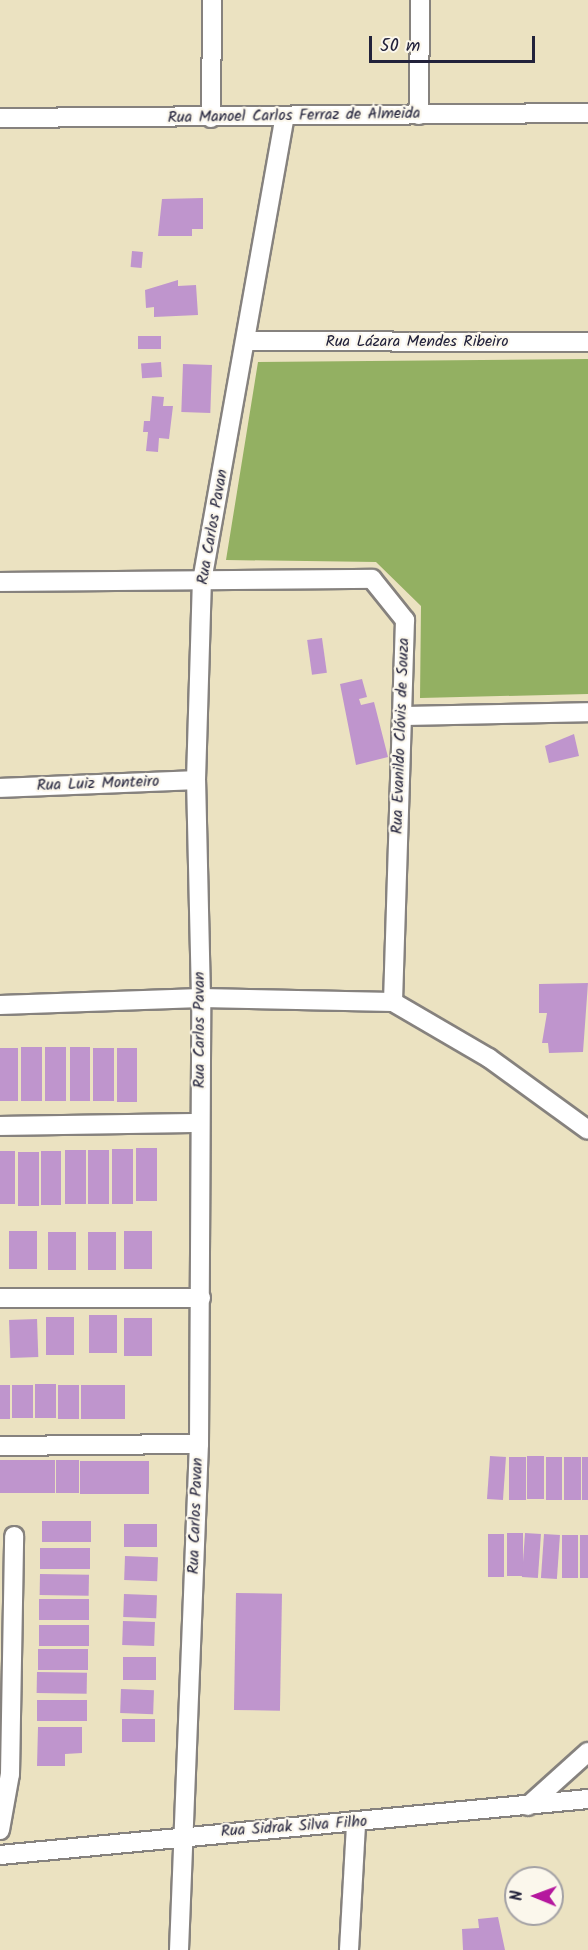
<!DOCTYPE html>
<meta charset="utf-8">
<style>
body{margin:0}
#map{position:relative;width:588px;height:1950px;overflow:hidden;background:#ebe2c1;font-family:Kalam,sans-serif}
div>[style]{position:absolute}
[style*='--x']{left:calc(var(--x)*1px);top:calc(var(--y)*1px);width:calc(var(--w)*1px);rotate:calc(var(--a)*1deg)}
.forest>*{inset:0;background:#93b062}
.building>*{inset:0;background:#bf95cd;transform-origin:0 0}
.roads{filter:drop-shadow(2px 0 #86827e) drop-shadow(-2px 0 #86827e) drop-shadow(0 2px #86827e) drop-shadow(0 -2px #86827e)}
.minor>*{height:18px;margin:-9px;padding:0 9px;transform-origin:9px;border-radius:9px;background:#fff}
span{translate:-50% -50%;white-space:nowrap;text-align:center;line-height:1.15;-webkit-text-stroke:4.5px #fbf7ec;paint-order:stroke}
.street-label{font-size:16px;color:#22223b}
.north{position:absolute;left:504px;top:1866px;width:60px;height:60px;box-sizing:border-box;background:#fbf7ec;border:2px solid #a4a2a5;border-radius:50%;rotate:271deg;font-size:16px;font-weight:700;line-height:24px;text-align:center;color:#22223b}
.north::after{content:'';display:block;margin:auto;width:21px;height:27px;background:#b5179e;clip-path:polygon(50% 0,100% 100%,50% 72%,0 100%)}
.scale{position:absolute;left:369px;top:36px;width:166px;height:27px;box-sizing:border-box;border:3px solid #22223b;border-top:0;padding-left:8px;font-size:18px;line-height:21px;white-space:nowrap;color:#22223b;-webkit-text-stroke:4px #fbf7ec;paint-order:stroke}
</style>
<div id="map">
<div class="forest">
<div style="clip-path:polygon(588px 359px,588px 694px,420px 698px,421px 606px,376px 562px,226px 560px,258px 362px)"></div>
</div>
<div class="building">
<div style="clip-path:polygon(203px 198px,203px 229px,192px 229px,192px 236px,158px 236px,162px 199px)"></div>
<div style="left:132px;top:251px;width:11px;height:16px;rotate:5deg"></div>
<div style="clip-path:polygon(178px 280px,178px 286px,196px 285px,198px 315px,154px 317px,154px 307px,146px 308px,145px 290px)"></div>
<div style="left:161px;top:336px;width:13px;height:23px;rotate:90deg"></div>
<div style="left:161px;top:362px;width:15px;height:20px;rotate:86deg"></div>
<div style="left:183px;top:364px;width:29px;height:48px;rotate:2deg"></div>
<div style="clip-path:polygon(152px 396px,164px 397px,163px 406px,173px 406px,169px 439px,159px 438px,158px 452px,146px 451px,148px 432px,143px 432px,144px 421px,150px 421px)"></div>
<div style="left:322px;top:638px;width:35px;height:15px;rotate:82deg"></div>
<div style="clip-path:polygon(362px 679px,367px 697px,359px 699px,361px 705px,374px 702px,388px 757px,356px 765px,340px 684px)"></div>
<div style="clip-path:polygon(574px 734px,579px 756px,549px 763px,545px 746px)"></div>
<div style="clip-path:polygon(588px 983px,583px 1052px,549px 1053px,548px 1043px,542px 1043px,547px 1013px,539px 1013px,539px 984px)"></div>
<div style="left:21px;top:1047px;width:21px;height:54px"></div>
<div style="left:45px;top:1047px;width:21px;height:54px"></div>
<div style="left:70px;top:1047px;width:20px;height:54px"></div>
<div style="left:0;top:1048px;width:18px;height:53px"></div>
<div style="left:93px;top:1048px;width:21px;height:53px"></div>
<div style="left:117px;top:1048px;width:20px;height:54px"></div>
<div style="left:136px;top:1148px;width:21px;height:53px"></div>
<div style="left:112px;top:1149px;width:21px;height:55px"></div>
<div style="left:65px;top:1150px;width:21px;height:54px"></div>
<div style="left:88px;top:1150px;width:21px;height:54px"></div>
<div style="left:0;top:1151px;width:15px;height:53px"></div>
<div style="left:41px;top:1151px;width:20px;height:54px"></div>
<div style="left:18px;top:1152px;width:21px;height:54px"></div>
<div style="left:9px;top:1231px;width:28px;height:38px"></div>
<div style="left:124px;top:1231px;width:28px;height:38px"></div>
<div style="left:48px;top:1232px;width:28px;height:38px"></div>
<div style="left:88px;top:1232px;width:28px;height:38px"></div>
<div style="left:89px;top:1315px;width:28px;height:38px"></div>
<div style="left:46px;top:1317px;width:28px;height:38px"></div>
<div style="left:124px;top:1318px;width:28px;height:38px"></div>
<div style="left:37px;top:1319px;width:38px;height:28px;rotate:88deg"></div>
<div style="left:35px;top:1384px;width:21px;height:34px"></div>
<div style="left:0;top:1385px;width:10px;height:34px"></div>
<div style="left:12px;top:1385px;width:21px;height:33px"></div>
<div style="left:58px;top:1385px;width:21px;height:34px"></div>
<div style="left:81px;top:1385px;width:44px;height:34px"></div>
<div style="left:490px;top:1456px;width:16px;height:43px;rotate:4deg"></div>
<div style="left:527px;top:1456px;width:17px;height:43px"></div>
<div style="left:509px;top:1457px;width:17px;height:43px"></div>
<div style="left:546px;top:1457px;width:16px;height:43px"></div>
<div style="left:564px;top:1457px;width:17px;height:43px"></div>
<div style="left:582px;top:1457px;width:6px;height:43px"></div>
<div style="left:0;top:1460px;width:55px;height:33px"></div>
<div style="left:56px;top:1460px;width:23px;height:33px"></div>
<div style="left:80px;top:1461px;width:69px;height:33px"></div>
<div style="left:42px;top:1521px;width:49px;height:21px"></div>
<div style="left:124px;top:1524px;width:33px;height:23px"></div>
<div style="left:507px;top:1533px;width:16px;height:43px"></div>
<div style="left:525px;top:1533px;width:16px;height:44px;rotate:4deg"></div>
<div style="left:488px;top:1534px;width:16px;height:43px"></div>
<div style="left:544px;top:1534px;width:16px;height:44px;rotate:4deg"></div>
<div style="left:562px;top:1535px;width:16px;height:43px"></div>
<div style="left:580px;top:1535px;width:8px;height:43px"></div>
<div style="left:40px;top:1548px;width:50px;height:21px"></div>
<div style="left:125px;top:1556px;width:33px;height:24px;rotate:2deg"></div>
<div style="left:40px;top:1574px;width:49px;height:21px;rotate:1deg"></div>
<div style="left:236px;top:1593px;width:46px;height:117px;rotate:1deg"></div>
<div style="left:124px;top:1594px;width:33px;height:23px;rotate:2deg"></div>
<div style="left:39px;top:1599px;width:50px;height:21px"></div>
<div style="left:123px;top:1621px;width:32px;height:24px;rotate:2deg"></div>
<div style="left:39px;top:1625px;width:50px;height:21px"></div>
<div style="left:38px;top:1649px;width:50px;height:21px"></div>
<div style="left:123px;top:1657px;width:33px;height:23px"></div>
<div style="left:37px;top:1672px;width:50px;height:21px;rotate:1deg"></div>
<div style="left:121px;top:1689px;width:33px;height:24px;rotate:2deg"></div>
<div style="left:37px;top:1700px;width:50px;height:21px"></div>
<div style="left:122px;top:1719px;width:33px;height:23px"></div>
<div style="clip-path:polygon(38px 1727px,82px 1727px,82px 1753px,65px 1754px,65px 1766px,37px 1766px)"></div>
<div style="clip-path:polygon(498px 1917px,505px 1950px,463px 1950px,462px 1929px,479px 1928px,478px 1919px)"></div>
</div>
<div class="roads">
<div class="minor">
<div style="--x:419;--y:115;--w:115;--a:-89.5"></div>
<div style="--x:0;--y:118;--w:588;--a:-0.49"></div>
<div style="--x:211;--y:118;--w:118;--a:-89.5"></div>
<div style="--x:246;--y:341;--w:342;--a:0.2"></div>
<div style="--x:0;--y:582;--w:372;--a:-0.5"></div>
<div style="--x:372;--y:579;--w:53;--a:51.2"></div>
<div style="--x:405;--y:620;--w:382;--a:91.8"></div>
<div style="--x:402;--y:716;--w:186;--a:-1.2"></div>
<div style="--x:0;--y:788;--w:196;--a:-2.3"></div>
<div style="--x:0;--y:1005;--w:201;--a:-2"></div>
<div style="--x:201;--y:998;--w:192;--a:1.2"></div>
<div style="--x:393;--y:1002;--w:111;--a:30.3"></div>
<div style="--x:489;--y:1058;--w:122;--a:36"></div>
<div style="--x:0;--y:1126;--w:200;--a:-0.9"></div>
<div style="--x:0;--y:1298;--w:201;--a:0"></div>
<div style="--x:0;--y:1446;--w:199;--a:-0.6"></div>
<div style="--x:528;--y:1806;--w:81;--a:-42"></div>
<div style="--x:0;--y:1830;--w:57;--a:-79.9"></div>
<div style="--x:10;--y:1774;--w:238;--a:-89"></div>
<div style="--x:0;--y:1855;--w:591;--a:-5.44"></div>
<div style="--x:179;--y:1950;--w:506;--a:-87.74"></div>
<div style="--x:199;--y:1444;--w:446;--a:-89.7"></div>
<div style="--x:201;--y:998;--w:218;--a:-91.3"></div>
<div style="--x:196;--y:780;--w:199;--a:-88.3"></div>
<div style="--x:202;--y:581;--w:471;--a:-79.9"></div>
<div style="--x:349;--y:1950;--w:127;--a:-86.8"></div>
</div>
</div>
<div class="street-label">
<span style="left:294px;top:116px;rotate:-1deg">Rua Manoel Carlos Ferraz de Almeida</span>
<span style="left:417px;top:342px">Rua Lázara Mendes Ribeiro</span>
<span style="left:213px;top:527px;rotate:-80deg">Rua Carlos Pavan</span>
<span style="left:401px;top:736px;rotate:-88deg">Rua Evanildo Clóvis de Souza</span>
<span style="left:98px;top:784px;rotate:-2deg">Rua Luiz Monteiro</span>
<span style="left:200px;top:1030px;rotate:-90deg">Rua Carlos Pavan</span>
<span style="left:196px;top:1516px;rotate:-88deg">Rua Carlos Pavan</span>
<span style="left:294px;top:1827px;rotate:-4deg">Rua Sidrak Silva Filho</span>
</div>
<div class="north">N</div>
<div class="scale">50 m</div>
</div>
